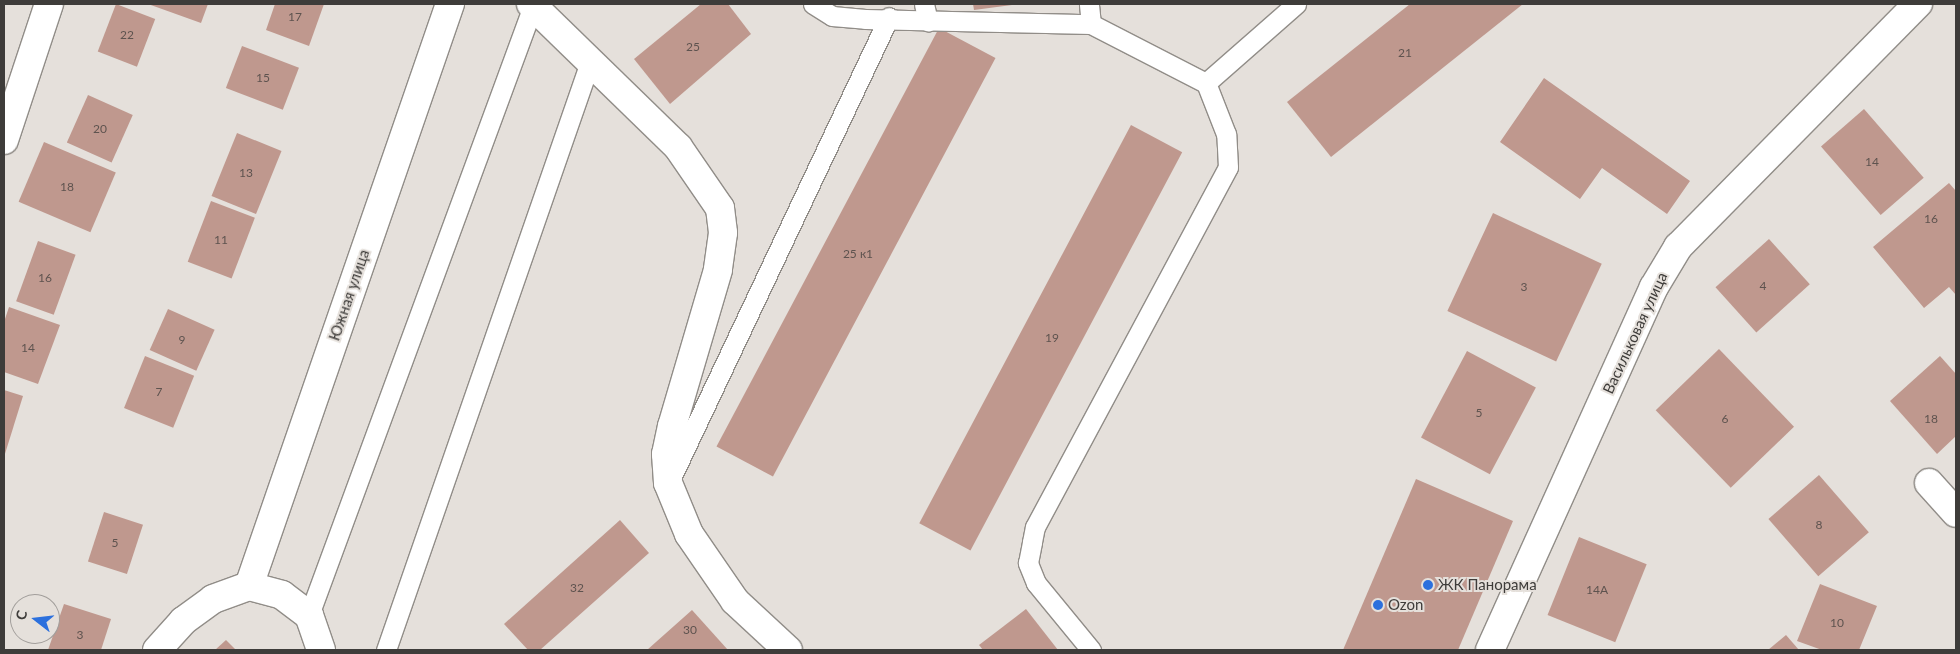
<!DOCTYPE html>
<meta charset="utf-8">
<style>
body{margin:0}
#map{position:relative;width:1960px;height:654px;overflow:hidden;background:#e5e0db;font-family:Lato,sans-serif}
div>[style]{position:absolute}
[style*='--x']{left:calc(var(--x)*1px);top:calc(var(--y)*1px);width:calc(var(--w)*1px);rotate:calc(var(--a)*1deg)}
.building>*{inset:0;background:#bf988e;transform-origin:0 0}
.roads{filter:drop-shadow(1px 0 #918d88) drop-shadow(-1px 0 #918d88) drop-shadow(0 1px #918d88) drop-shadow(0 -1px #918d88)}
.lane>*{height:19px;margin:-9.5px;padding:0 9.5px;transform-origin:9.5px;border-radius:9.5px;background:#fff}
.street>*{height:28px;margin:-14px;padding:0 14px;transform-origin:14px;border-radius:14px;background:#fff}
.dots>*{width:14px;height:14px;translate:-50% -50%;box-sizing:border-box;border:2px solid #e5e0db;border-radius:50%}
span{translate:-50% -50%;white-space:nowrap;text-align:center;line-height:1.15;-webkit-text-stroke:4px #e5e0db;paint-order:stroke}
.number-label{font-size:12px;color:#5e534f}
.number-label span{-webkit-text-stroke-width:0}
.street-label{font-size:15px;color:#3e3c3a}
.poi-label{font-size:15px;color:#3e3c3a}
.left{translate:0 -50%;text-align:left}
.frame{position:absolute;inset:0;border:5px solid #3e3c3a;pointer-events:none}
.north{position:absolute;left:10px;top:594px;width:50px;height:50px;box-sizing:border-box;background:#e5e0db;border:1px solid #a29e9b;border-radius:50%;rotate:286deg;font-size:14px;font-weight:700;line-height:20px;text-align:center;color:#3e3c3a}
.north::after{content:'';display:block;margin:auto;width:18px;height:22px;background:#2c70dd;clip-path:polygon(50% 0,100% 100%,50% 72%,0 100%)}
</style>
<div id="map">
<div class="building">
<div style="left:116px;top:4px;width:42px;height:51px;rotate:21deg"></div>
<div style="clip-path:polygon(148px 4px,208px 4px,201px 23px)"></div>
<div style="clip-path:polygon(275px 4px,324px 4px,309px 46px,266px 30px)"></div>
<div style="clip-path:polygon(701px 4px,728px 4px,751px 34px,670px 104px,634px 59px)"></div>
<div style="clip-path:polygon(973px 4px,1011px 4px,1012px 5px,974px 10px)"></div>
<div style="clip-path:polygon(1410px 4px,1523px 4px,1331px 157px,1287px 102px)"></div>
<div style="left:939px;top:28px;width:64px;height:474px;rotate:28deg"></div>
<div style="left:242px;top:46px;width:61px;height:45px;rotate:21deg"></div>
<div style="clip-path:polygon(1544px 78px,1690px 181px,1667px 214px,1602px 168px,1580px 199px,1500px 142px)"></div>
<div style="left:88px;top:95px;width:49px;height:52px;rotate:24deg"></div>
<div style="left:1864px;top:109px;width:91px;height:57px;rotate:49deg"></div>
<div style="left:1131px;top:125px;width:58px;height:451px;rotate:28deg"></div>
<div style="left:237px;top:133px;width:48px;height:68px;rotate:22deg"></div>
<div style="left:44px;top:142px;width:78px;height:65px;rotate:23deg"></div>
<div style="clip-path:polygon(1949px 183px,1956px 191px,1956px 295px,1949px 287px,1924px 308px,1873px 247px)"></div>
<div style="left:211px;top:201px;width:47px;height:65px;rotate:21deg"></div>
<div style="left:1493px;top:213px;width:120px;height:108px;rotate:25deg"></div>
<div style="left:1769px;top:239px;width:61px;height:72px;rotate:48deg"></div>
<div style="left:38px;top:241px;width:40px;height:64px;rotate:20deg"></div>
<div style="clip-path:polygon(9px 307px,60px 325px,38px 384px,4px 372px,4px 322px)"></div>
<div style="left:168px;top:309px;width:51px;height:45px;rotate:24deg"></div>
<div style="left:1719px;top:349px;width:108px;height:88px;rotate:46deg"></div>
<div style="left:1467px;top:351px;width:78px;height:98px;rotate:28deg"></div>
<div style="left:145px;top:356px;width:53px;height:56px;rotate:22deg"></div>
<div style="clip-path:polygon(1940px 356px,1956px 374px,1956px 436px,1937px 454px,1890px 401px)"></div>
<div style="clip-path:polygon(4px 390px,23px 396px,4px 457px)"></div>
<div style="left:1819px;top:475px;width:76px;height:67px;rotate:49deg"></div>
<div style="clip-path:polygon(1416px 479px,1513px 521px,1458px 650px,1343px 650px)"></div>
<div style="left:104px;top:512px;width:41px;height:52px;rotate:18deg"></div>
<div style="clip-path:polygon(620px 520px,649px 553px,540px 650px,528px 650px,504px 624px)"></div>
<div style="left:1579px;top:537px;width:73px;height:84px;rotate:22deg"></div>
<div style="clip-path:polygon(1820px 584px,1877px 606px,1859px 650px,1822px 650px,1797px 641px)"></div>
<div style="clip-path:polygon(64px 604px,111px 619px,101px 650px,48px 650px)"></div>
<div style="clip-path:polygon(1026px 609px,1058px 650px,983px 650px,979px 645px)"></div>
<div style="clip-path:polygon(692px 610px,728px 650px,647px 650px)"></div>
<div style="clip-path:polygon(1786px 635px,1799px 650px,1768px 650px)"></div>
<div style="clip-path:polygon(226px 640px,236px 650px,215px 650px)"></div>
</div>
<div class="roads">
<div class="lane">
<div style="--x:813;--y:4;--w:22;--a:32"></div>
<div style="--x:832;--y:16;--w:33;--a:5"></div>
<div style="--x:865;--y:19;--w:226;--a:1.3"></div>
<div style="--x:1091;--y:24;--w:20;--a:-96"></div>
<div style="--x:924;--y:4;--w:18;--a:77"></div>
<div style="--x:1091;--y:24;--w:129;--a:27.2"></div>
<div style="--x:1206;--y:83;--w:120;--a:-41.3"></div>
<div style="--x:670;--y:480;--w:512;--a:-64.69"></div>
<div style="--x:309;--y:615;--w:649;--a:-69.81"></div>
<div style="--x:386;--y:650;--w:622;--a:-70.87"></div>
<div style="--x:1091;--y:650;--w:87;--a:-129.4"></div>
<div style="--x:1036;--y:583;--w:22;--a:-112"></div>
<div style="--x:1028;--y:563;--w:21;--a:-79"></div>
<div style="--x:1032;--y:542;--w:15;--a:-79"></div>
<div style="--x:1035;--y:527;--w:408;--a:-61.8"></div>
<div style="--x:1228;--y:167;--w:33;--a:-93"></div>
<div style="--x:1226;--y:134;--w:55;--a:-111.4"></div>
</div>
<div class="street">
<div style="--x:531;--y:4;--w:205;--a:44.2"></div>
<div style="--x:678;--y:147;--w:74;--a:55.5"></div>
<div style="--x:720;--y:208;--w:25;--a:83"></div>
<div style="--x:723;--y:233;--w:37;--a:98"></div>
<div style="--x:718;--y:270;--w:163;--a:106.4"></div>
<div style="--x:672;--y:426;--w:29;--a:102"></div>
<div style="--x:666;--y:454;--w:29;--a:86"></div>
<div style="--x:668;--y:483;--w:55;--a:67.6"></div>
<div style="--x:689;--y:534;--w:81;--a:55.5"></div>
<div style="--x:735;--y:601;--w:72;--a:42.8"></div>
<div style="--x:4;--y:140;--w:143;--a:-71.7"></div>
<div style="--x:1929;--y:483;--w:40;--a:48"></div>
<div style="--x:249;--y:586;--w:616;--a:-70.95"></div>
<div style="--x:249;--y:586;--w:34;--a:15"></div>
<div style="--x:282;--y:595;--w:34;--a:37"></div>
<div style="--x:309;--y:615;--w:37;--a:71"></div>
<div style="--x:157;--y:650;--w:39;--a:-48"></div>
<div style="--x:183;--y:621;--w:37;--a:-36"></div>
<div style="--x:213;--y:599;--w:38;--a:-20"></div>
<div style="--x:1490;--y:650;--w:398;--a:-65.7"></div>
<div style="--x:1654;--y:287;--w:47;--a:-59"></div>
<div style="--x:1678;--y:247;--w:342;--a:-45.4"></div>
</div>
</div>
<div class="dots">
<div style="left:1428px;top:585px;background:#2c70dd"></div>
<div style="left:1378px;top:605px;background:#2c70dd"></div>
</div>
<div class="number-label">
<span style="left:295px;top:17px">17</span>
<span style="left:127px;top:35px">22</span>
<span style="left:693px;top:47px">25</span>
<span style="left:1405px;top:53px">21</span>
<span style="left:263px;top:78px">15</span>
<span style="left:100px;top:129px">20</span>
<span style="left:1872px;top:162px">14</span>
<span style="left:246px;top:173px">13</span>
<span style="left:67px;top:187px">18</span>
<span style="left:1931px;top:219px">16</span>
<span style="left:221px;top:240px">11</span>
<span style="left:858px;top:254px">25 к1</span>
<span style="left:45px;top:278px">16</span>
<span style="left:1763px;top:286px">4</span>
<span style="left:1524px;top:287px">3</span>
<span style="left:1052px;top:338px">19</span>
<span style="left:182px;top:340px">9</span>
<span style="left:28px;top:348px">14</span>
<span style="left:159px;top:392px">7</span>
<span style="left:1479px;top:413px">5</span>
<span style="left:1725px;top:419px">6</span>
<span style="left:1931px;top:419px">18</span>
<span style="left:1819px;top:525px">8</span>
<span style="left:115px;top:543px">5</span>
<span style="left:577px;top:588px">32</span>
<span style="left:1597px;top:590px">14А</span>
<span style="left:1837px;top:623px">10</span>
<span style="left:690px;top:630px">30</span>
<span style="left:80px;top:635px">3</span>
</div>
<div class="street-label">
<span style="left:349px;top:295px;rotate:-71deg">Южная улица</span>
<span style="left:1635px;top:333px;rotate:-65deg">Васильковая улица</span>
</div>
<div class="poi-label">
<span class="left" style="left:1438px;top:585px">ЖК Панорама</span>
<span class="left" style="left:1388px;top:605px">Ozon</span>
</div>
<div class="frame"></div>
<div class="north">С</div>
</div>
